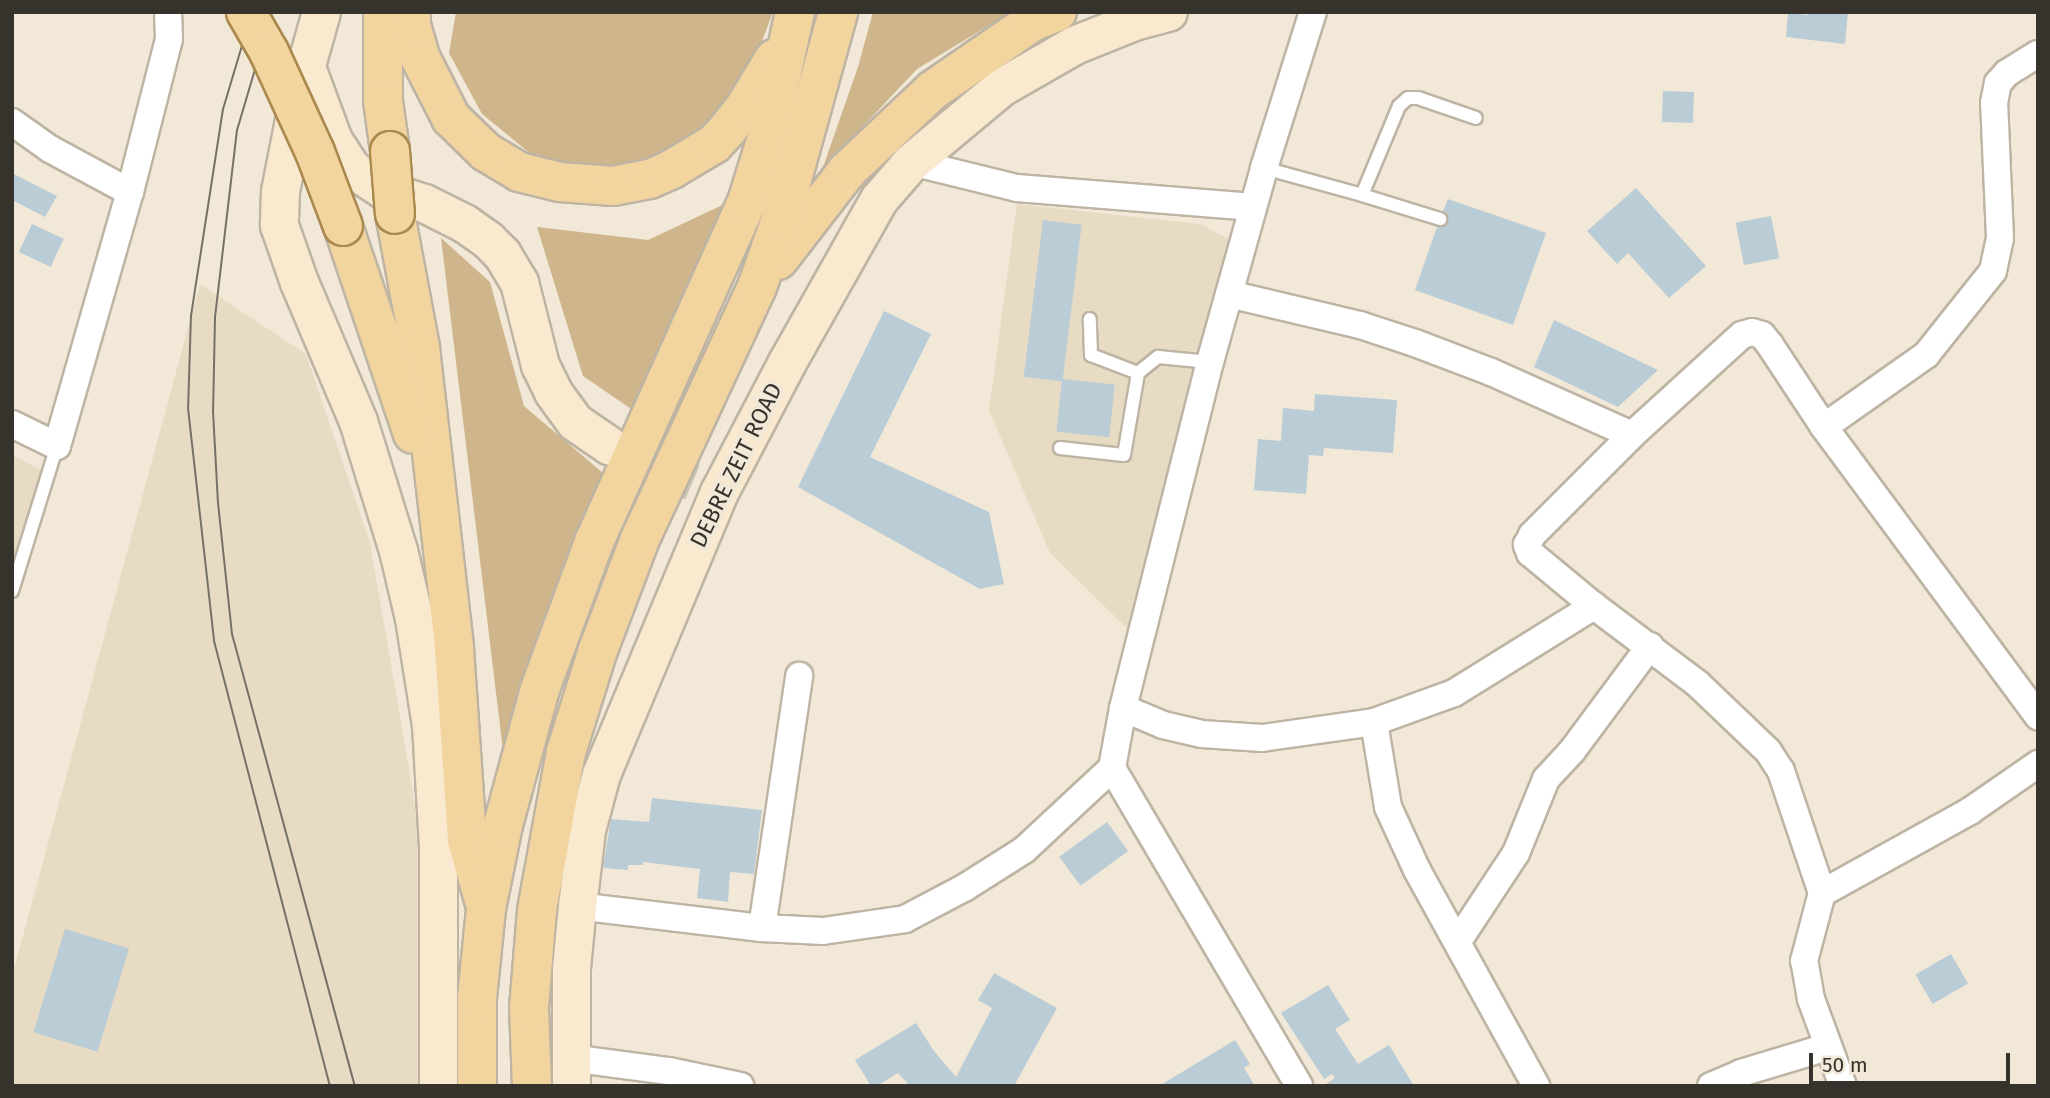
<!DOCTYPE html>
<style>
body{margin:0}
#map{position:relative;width:2050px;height:1098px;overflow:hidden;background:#f2e8d7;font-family:"Fira Sans",sans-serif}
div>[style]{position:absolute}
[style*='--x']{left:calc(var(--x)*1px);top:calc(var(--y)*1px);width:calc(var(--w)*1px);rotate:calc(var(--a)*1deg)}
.built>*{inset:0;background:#e8dbc4}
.green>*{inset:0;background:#ceb58b}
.building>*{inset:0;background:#baccd6;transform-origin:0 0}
.secondary-tunnel>*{height:37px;margin-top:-18.5px;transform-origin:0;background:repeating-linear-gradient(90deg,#ccc4b5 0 37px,transparent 0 55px)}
.roads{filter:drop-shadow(2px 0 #beb4a4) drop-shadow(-2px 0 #beb4a4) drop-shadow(0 2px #beb4a4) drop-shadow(0 -2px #beb4a4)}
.lane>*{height:12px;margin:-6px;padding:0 6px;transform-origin:6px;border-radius:6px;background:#fff}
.street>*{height:26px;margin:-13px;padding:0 13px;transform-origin:13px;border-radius:13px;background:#fff}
.secondary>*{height:37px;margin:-18.5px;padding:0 18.5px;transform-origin:18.5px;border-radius:18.5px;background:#f8e9cf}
.primary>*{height:38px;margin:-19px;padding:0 19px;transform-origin:19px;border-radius:19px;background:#f2d49f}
.tram>*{height:2px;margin:-1px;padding:0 1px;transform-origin:1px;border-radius:1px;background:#767166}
.bridges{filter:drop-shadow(2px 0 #aa894d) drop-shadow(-2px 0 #aa894d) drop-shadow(0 2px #aa894d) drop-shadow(0 -2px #aa894d)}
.primary-bridge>*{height:38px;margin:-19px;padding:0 19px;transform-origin:19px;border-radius:19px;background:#f2d49f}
span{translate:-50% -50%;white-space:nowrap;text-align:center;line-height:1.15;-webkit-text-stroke:7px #f2e8d7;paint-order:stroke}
.street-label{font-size:23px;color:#36332c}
.frame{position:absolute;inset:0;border:14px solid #36332c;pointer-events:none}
.scale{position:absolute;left:1809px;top:1053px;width:201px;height:32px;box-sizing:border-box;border:4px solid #36332c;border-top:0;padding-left:9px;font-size:21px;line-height:24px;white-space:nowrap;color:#36332c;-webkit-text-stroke:5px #f2e8d7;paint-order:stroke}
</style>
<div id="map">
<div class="built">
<div style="clip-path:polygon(1017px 204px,1200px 224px,1238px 244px,1134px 635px,1050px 553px,989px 410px)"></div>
<div style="clip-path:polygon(200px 284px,306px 354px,370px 543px,412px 786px,453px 1086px,12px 1086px,12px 976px)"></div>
<div style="clip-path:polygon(12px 455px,41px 470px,12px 574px)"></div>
</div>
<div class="green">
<div style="clip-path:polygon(456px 12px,773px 12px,744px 89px,699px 143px,632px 174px,542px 163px,482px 114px,449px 53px)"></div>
<div style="clip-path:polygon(873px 12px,1011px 12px,917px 69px,822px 170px,858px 67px)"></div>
<div style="clip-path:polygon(748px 193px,643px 417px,583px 376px,537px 227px,648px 240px)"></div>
<div style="clip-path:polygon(441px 238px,490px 282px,524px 406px,610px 479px,505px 767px)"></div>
</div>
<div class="building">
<div style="clip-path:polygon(1808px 12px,1848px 12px,1845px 44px,1786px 37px,1788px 13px,1808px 15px)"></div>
<div style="left:1663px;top:91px;width:31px;height:31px;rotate:2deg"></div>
<div style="clip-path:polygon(12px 173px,57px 196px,45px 217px,12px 200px)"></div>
<div style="clip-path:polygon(1636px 188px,1706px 266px,1669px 298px,1628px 253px,1617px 264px,1587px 231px)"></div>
<div style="clip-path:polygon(1448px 199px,1546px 233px,1513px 325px,1415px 290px,1437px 227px,1448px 222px,1443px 211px)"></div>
<div style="left:1771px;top:216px;width:43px;height:36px;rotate:79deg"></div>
<div style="left:1043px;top:220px;width:39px;height:158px;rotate:7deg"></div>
<div style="left:32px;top:224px;width:35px;height:31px;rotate:25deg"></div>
<div style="clip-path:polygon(884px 311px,931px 334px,870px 457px,989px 512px,1004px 584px,980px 589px,798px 487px)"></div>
<div style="clip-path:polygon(1554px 320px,1658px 370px,1618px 407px,1534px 367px)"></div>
<div style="left:1062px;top:379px;width:53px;height:53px;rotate:6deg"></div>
<div style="clip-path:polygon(1315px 394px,1397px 400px,1393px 453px,1324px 448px,1323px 456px,1309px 455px,1306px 494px,1254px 490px,1258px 439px,1281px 441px,1283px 408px,1314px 411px)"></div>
<div style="clip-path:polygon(652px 798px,762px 810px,754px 874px,730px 872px,728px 902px,697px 898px,700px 869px,643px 862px,643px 865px,628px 865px,628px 870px,603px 868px,611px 819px,649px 822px)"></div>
<div style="left:1107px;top:822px;width:36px;height:59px;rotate:54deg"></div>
<div style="left:65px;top:929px;width:67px;height:108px;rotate:17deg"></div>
<div style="left:1951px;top:954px;width:34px;height:41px;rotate:60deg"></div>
<div style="clip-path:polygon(994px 973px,1057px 1008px,1014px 1086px,910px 1086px,898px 1073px,877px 1086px,871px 1086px,855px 1060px,916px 1023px,934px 1051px,956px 1077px,992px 1008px,978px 1000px)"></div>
<div style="clip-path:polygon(1328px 985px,1350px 1020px,1335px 1029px,1358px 1064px,1389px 1045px,1414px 1086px,1323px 1086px,1335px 1078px,1332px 1074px,1324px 1079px,1281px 1013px)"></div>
<div style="clip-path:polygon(1235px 1040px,1250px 1064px,1244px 1068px,1255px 1086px,1159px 1086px)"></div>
</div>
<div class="secondary-tunnel">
<div style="--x:610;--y:446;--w:90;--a:23.4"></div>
</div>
<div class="roads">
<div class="lane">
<div style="--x:1264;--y:168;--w:102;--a:15.4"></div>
<div style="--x:1362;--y:195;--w:96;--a:-67.4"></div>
<div style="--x:1399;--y:106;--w:12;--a:-42"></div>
<div style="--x:1408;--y:98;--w:10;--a:0"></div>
<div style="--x:1418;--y:98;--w:61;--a:19"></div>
<div style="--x:1362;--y:195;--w:82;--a:17.1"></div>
<div style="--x:1138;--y:373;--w:26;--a:-39"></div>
<div style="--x:1158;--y:357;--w:52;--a:5.5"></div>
<div style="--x:1060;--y:448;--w:64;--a:6.2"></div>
<div style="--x:1124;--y:455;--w:83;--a:-80.3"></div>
<div style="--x:1138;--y:373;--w:50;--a:-159"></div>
<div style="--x:1091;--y:355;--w:36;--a:-92"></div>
<div style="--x:12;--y:591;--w:152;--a:-72.8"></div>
</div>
<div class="street">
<div style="--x:12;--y:122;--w:47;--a:35.4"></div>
<div style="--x:50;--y:149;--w:91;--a:28.3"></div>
<div style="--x:911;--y:162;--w:109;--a:13.8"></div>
<div style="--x:1017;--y:188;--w:237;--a:4.6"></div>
<div style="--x:1229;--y:294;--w:135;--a:13.3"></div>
<div style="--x:1360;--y:325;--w:58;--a:18.1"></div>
<div style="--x:1415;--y:343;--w:81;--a:20.9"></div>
<div style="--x:1491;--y:372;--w:154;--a:24.1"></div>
<div style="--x:12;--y:424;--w:50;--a:26.1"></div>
<div style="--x:57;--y:446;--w:264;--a:-74"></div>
<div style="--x:130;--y:192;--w:158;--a:-75.7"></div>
<div style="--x:169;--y:39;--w:27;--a:-92"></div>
<div style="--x:1824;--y:427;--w:125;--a:-35.2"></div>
<div style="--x:1926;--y:355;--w:107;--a:-51.4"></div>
<div style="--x:1993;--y:271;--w:34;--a:-78"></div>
<div style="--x:2000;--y:238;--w:135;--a:-92.5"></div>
<div style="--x:1994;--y:103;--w:20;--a:-79"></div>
<div style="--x:1998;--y:83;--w:13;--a:-48"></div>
<div style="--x:2007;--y:73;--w:36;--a:-32"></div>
<div style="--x:1123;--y:708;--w:43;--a:23"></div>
<div style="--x:1163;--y:725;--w:40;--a:13"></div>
<div style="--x:1202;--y:734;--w:60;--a:3.8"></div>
<div style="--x:1262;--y:738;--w:113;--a:-8.1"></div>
<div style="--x:1374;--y:722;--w:85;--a:-19.9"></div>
<div style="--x:1454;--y:693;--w:165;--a:-31.9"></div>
<div style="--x:1374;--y:722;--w:86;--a:80.6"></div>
<div style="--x:1388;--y:807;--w:69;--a:65.3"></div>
<div style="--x:1417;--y:870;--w:247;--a:61.1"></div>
<div style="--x:1112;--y:768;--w:369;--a:59.5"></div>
<div style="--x:1822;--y:893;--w:169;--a:-29"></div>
<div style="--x:1970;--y:811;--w:83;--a:-34.7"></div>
<div style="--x:577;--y:906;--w:186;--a:6.8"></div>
<div style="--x:762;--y:928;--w:61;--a:2.8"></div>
<div style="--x:823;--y:931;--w:83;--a:-8.3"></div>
<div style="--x:905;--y:919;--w:67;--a:-27.7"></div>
<div style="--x:964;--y:888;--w:71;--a:-32.3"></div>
<div style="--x:1024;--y:850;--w:120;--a:-43"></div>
<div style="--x:1112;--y:768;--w:61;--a:-79.6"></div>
<div style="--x:1123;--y:708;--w:357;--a:-75.9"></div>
<div style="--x:1210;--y:362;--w:201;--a:-74.4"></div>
<div style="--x:1264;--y:168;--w:164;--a:-72.6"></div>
<div style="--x:762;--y:928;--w:255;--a:-81.6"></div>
<div style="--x:1458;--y:941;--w:105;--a:-56.6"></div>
<div style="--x:1516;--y:853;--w:80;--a:-67.9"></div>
<div style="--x:1546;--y:779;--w:38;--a:-47"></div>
<div style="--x:1572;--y:751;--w:131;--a:-53.4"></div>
<div style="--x:570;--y:1058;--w:100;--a:7.5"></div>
<div style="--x:669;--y:1071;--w:73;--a:11.9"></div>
<div style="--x:1711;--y:1086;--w:33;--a:-23"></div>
<div style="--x:1741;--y:1073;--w:90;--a:-16.8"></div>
<div style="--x:1843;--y:1086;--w:93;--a:-110.2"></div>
<div style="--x:1811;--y:999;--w:39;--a:-100"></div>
<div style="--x:1804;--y:961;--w:70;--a:-75.2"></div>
<div style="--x:1822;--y:893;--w:129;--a:-108.6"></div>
<div style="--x:1781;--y:771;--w:24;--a:-123"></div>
<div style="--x:1768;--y:751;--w:97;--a:-136.3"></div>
<div style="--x:1698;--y:684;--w:130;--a:-143.1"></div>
<div style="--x:1594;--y:606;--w:83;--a:-140.4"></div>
<div style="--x:1530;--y:553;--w:9;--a:-111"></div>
<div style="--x:1527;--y:545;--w:11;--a:-63"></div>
<div style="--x:1532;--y:535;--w:141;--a:-45"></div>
<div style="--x:1632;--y:435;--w:149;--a:-42.3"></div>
<div style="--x:1742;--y:335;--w:10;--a:-17"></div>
<div style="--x:1752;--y:332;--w:10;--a:17"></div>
<div style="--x:1762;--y:335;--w:13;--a:51"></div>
<div style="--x:1770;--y:345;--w:98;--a:56.6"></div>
<div style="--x:1824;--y:427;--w:360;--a:53.5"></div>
</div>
<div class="secondary">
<div style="--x:321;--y:12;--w:70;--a:105.8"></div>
<div style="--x:302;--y:79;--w:114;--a:101.1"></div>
<div style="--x:280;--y:191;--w:34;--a:92"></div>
<div style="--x:279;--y:225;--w:60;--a:70.7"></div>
<div style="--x:299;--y:282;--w:151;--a:67"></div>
<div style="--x:358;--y:421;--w:135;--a:72.8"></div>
<div style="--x:398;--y:550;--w:70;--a:76.8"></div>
<div style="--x:414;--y:618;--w:108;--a:81"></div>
<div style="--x:431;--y:725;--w:120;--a:86.7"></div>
<div style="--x:438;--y:845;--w:241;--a:90"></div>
<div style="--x:306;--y:67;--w:78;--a:69.7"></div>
<div style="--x:333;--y:140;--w:35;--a:57"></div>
<div style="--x:352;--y:169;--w:38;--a:33"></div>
<div style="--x:384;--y:190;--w:42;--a:18"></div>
<div style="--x:424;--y:203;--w:45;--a:26.6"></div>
<div style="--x:464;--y:223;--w:29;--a:35"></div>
<div style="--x:488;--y:240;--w:20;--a:45"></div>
<div style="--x:502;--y:254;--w:33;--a:59"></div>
<div style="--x:519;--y:282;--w:86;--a:75.8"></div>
<div style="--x:540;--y:365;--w:30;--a:64"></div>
<div style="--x:553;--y:392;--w:37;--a:54"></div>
<div style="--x:575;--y:422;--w:42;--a:34.4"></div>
<div style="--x:571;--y:1086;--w:118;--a:-90"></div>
<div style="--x:571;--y:968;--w:62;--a:-84.5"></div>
<div style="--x:577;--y:906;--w:77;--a:-83.2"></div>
<div style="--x:586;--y:830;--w:58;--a:-75"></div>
<div style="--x:601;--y:774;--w:306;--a:-67.3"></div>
<div style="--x:719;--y:492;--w:147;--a:-62.4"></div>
<div style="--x:787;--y:362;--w:187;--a:-60.6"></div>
<div style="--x:879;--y:199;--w:49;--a:-49.1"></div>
<div style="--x:911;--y:162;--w:117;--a:-39.8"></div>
<div style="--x:1001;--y:87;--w:84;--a:-29.9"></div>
<div style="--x:1074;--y:45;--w:65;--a:-21.8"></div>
<div style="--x:1134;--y:21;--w:35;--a:-15"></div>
</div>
<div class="primary">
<div style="--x:383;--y:12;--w:89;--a:90"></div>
<div style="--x:383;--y:101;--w:50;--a:82"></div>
<div style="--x:411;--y:12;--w:13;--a:90"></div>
<div style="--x:411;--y:25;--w:35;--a:74"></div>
<div style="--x:421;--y:59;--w:66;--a:63"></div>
<div style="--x:451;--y:118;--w:49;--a:44.2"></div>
<div style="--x:486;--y:152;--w:39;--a:31"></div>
<div style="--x:519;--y:172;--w:42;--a:13.7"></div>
<div style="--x:560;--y:182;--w:53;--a:4.3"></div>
<div style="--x:613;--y:186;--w:38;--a:-11"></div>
<div style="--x:650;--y:179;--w:24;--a:-24"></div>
<div style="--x:672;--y:169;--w:49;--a:-30.8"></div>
<div style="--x:714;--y:144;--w:19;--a:-47"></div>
<div style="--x:727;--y:130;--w:29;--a:-52"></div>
<div style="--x:745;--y:107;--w:56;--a:-58.9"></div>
<div style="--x:395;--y:214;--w:136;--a:79.4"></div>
<div style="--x:420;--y:348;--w:302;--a:83.5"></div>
<div style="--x:454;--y:648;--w:192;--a:86.1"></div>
<div style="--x:467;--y:840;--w:62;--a:74.2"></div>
<div style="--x:343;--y:226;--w:219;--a:71.4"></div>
<div style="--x:778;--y:260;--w:113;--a:-52.2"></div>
<div style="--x:847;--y:171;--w:118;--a:-43.3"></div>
<div style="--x:933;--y:90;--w:120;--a:-34.5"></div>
<div style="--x:1032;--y:22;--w:27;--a:-22"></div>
<div style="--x:477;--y:1086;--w:88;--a:-90"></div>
<div style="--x:477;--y:998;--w:89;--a:-84.2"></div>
<div style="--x:486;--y:909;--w:86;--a:-78.6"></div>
<div style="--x:503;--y:825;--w:141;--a:-74.8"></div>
<div style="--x:540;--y:689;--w:157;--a:-69.8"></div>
<div style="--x:594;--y:542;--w:373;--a:-65.8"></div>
<div style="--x:747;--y:202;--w:74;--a:-72.8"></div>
<div style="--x:769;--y:131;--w:122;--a:-77.7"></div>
<div style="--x:532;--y:1086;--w:78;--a:-92.2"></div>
<div style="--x:529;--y:1008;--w:98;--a:-85.3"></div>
<div style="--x:537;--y:910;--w:161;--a:-79.6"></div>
<div style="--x:566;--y:752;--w:107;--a:-72.6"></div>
<div style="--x:598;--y:650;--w:119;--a:-69.3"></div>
<div style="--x:640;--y:539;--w:278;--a:-65.1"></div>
<div style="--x:757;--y:287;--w:75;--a:-70.6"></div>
<div style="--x:782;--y:216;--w:212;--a:-74.6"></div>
</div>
</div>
<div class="tram">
<div style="--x:252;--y:12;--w:101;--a:106.6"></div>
<div style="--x:223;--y:109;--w:208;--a:98.8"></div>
<div style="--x:191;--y:315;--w:93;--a:91.8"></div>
<div style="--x:188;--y:408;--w:234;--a:83.6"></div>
<div style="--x:214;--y:641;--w:460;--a:75.4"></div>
<div style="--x:272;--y:12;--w:123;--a:106.5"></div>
<div style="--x:237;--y:130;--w:189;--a:96.7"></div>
<div style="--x:215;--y:318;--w:93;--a:91.2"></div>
<div style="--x:213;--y:411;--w:92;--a:86.9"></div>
<div style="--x:218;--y:503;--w:132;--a:83.9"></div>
<div style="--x:232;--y:634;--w:468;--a:74.8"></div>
</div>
<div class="bridges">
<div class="primary-bridge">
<div style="--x:246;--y:12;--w:46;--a:60.1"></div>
<div style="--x:269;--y:52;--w:110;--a:65.3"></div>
<div style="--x:315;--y:152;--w:79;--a:69.3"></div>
<div style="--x:390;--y:151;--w:63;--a:85.5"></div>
</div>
</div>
<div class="street-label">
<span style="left:736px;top:465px;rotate:-64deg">DEBRE ZEIT ROAD</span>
</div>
<div class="frame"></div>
<div class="scale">50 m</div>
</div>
